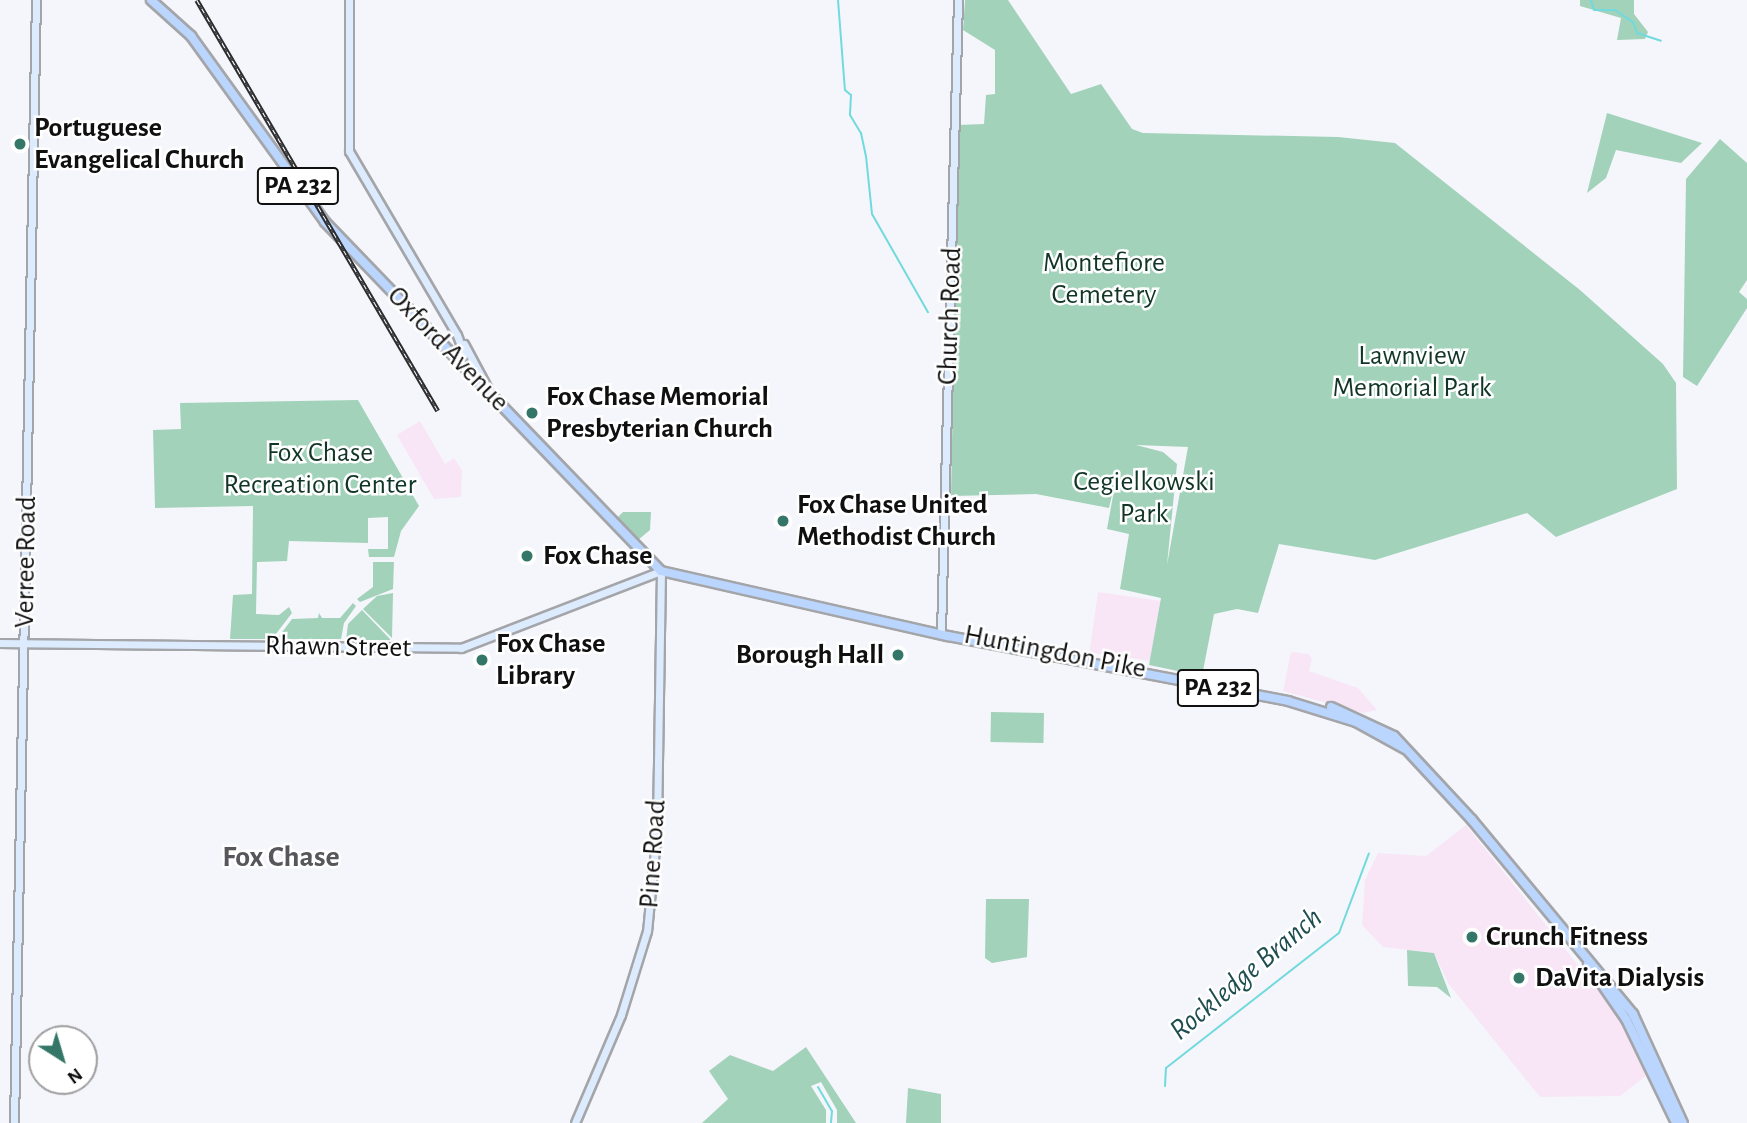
<!DOCTYPE html>
<style>
body{margin:0}
#map{position:relative;width:1747px;height:1123px;overflow:hidden;background:#f5f6fb;font-family:"Alegreya Sans",sans-serif}
div>[style]{position:absolute}
[style*='--x']{left:calc(var(--x)*1px);top:calc(var(--y)*1px);width:calc(var(--w)*1px);rotate:calc(var(--a)*1deg)}
.commercial>*{inset:0;background:#f8e6f7;transform-origin:0 0}
.green>*{inset:0;background:#a2d2ba;transform-origin:0 0}
.stream>*{height:2px;margin:-1px;padding:0 1px;transform-origin:1px;border-radius:1px;background:#70dadd}
.roads{filter:drop-shadow(2px 0 #a4a5a9) drop-shadow(-2px 0 #a4a5a9) drop-shadow(0 2px #a4a5a9) drop-shadow(0 -2px #a4a5a9)}
.secondary>*{height:7px;margin:-3.5px;padding:0 3.5px;transform-origin:3.5px;border-radius:3.5px;background:#ddebfe}
.primary>*{height:8px;margin:-4px;padding:0 4px;transform-origin:4px;border-radius:4px;background:#bbd6fe}
.rail>*{height:4.5px;margin-top:-2.25px;transform-origin:0;background:repeating-linear-gradient(90deg,#fff 0 5px,#2c2c2e 0 10px);box-sizing:border-box;border-block:2px solid #2c2c2e}
.dots>*{width:19px;height:19px;translate:-50% -50%;box-sizing:border-box;border:4px solid #fff;border-radius:50%}
span{translate:-50% -50%;white-space:nowrap;text-align:center;line-height:1.15;-webkit-text-stroke:5px #fff;paint-order:stroke}
.shield-label span{padding:2px 5px;background:#fff;border:2px solid;border-radius:5px;-webkit-text-stroke-width:0}
.shield-label{font-size:26px;color:#101011;font-weight:700}
.poi-label{font-size:28px;color:#101011;font-weight:700}
.left{translate:0 -50%;text-align:left}
.right{translate:-100% -50%;text-align:right}
.park-label{font-size:28px;color:#113627}
.street-label{font-size:28px;color:#101011}
.neighbourhood-label{font-size:30px;color:#57575b;font-weight:700}
.water-label{font-size:30px;color:#1f4e50;font-style:italic}
.north{position:absolute;left:28px;top:1025px;width:70px;height:70px;box-sizing:border-box;background:#fff;border:2px solid #9f9fa0;border-radius:50%;rotate:143deg;font-size:19px;font-weight:700;line-height:28px;text-align:center;color:#101011}
.north::after{content:'';display:block;margin:auto;width:24px;height:32px;background:#347768;clip-path:polygon(50% 0,100% 100%,50% 72%,0 100%)}
</style>
<div id="map">
<div class="commercial">
<div style="clip-path:polygon(420px 421px,445px 464px,454px 458px,462px 470px,461px 497px,434px 499px,397px 435px)"></div>
<div style="left:1098px;top:592px;width:64px;height:61px;rotate:8deg"></div>
<div style="clip-path:polygon(1291px 652px,1308px 654px,1312px 658px,1309px 671px,1358px 688px,1377px 710px,1363px 713px,1283px 691px)"></div>
<div style="clip-path:polygon(1466px 825px,1610px 1005px,1638px 1054px,1647px 1075px,1620px 1096px,1540px 1097px,1448px 983px,1434px 953px,1383px 947px,1362px 925px,1365px 880px,1378px 853px,1426px 856px)"></div>
</div>
<div class="green">
<div style="clip-path:polygon(evenodd,965px 0,1008px 0,1071px 94px,1101px 84px,1132px 129px,1143px 133px,1338px 137px,1395px 143px,1580px 290px,1663px 364px,1676px 383px,1677px 489px,1556px 537px,1527px 513px,1375px 560px,1279px 544px,1258px 613px,1237px 609px,1214px 614px,1202px 676px,1149px 665px,1161px 598px,1120px 589px,1129px 534px,1107px 529px,1117px 474px,1109px 508px,1036px 494px,951px 496px,958px 125px,984px 124px,986px 95px,995px 94px,995px 50px,963px 30px,965px 0,1136px 445px,1188px 447px,1167px 565px,1177px 464px,1163px 452px,1136px 445px)"></div>
<div style="clip-path:polygon(1580px 0,1634px 0,1634px 14px,1648px 32px,1645px 39px,1617px 40px,1621px 18px,1580px 6px)"></div>
<div style="clip-path:polygon(1607px 113px,1702px 143px,1681px 163px,1616px 150px,1606px 178px,1587px 193px)"></div>
<div style="clip-path:polygon(1720px 139px,1747px 163px,1747px 280px,1739px 292px,1747px 299px,1747px 308px,1697px 386px,1683px 377px,1686px 179px)"></div>
<div style="clip-path:polygon(358px 400px,419px 506px,401px 531px,394px 557px,369px 557px,368px 549px,388px 549px,388px 517px,368px 518px,368px 543px,289px 541px,287px 561px,257px 562px,256px 614px,279px 615px,289px 607px,292px 613px,272px 639px,230px 639px,233px 595px,252px 594px,253px 506px,155px 508px,153px 430px,181px 429px,180px 403px)"></div>
<div style="clip-path:polygon(623px 512px,651px 512px,650px 530px,638px 540px,618px 517px)"></div>
<div style="clip-path:polygon(373px 562px,394px 562px,393px 589px,360px 602px,357px 599px,373px 587px)"></div>
<div style="clip-path:polygon(393px 593px,392px 638px,363px 609px,377px 596px)"></div>
<div style="clip-path:polygon(353px 603px,356px 606px,344px 623px,341px 639px,277px 639px,292px 619px,318px 618px,319px 613px,322px 618px,340px 618px)"></div>
<div style="clip-path:polygon(362px 610px,390px 639px,390px 640px,346px 640px,348px 624px)"></div>
<div style="left:991px;top:712px;width:53px;height:30px;rotate:1deg"></div>
<div style="clip-path:polygon(986px 899px,1029px 899px,1027px 957px,992px 963px,985px 958px)"></div>
<div style="clip-path:polygon(1407px 950px,1434px 953px,1451px 998px,1437px 987px,1408px 986px)"></div>
<div style="clip-path:polygon(806px 1047px,856px 1123px,837px 1123px,837px 1110px,821px 1082px,811px 1086px,826px 1110px,826px 1123px,702px 1123px,728px 1099px,709px 1071px,730px 1055px,773px 1071px)"></div>
<div style="clip-path:polygon(908px 1088px,941px 1094px,941px 1123px,906px 1123px)"></div>
</div>
<div class="stream">
<div style="--x:838;--y:0;--w:90;--a:85.6"></div>
<div style="--x:845;--y:90;--w:8;--a:40"></div>
<div style="--x:851;--y:95;--w:20;--a:93"></div>
<div style="--x:850;--y:115;--w:21;--a:59"></div>
<div style="--x:861;--y:133;--w:24;--a:78"></div>
<div style="--x:866;--y:156;--w:58;--a:84.1"></div>
<div style="--x:872;--y:214;--w:113;--a:60.3"></div>
<div style="--x:1591;--y:0;--w:10;--a:73"></div>
<div style="--x:1594;--y:10;--w:21;--a:0"></div>
<div style="--x:1615;--y:10;--w:22;--a:34"></div>
<div style="--x:1633;--y:22;--w:12;--a:70"></div>
<div style="--x:1637;--y:33;--w:25;--a:18"></div>
<div style="--x:1165;--y:1086;--w:18;--a:-87"></div>
<div style="--x:1166;--y:1068;--w:219;--a:-38"></div>
<div style="--x:1339;--y:933;--w:85;--a:-69.4"></div>
<div style="--x:818;--y:1087;--w:28;--a:60"></div>
<div style="--x:832;--y:1111;--w:12;--a:95"></div>
</div>
<div class="roads">
<div class="secondary">
<div style="--x:349;--y:0;--w:151;--a:90"></div>
<div style="--x:349;--y:151;--w:213;--a:59.6"></div>
<div style="--x:457;--y:335;--w:20;--a:70"></div>
<div style="--x:464;--y:354;--w:9;--a:126"></div>
<div style="--x:464;--y:344;--w:51;--a:61.9"></div>
<div style="--x:941;--y:632;--w:632;--a:-88.46"></div>
<div style="--x:0;--y:643;--w:461;--a:0.6"></div>
<div style="--x:461;--y:648;--w:214;--a:-21.1"></div>
<div style="--x:661;--y:571;--w:257;--a:90.9"></div>
<div style="--x:657;--y:828;--w:103;--a:95.5"></div>
<div style="--x:647;--y:931;--w:88;--a:107.2"></div>
<div style="--x:621;--y:1015;--w:117;--a:113.1"></div>
<div style="--x:14;--y:1123;--w:1123;--a:-88.88"></div>
</div>
<div class="primary">
<div style="--x:151;--y:0;--w:54;--a:42"></div>
<div style="--x:191;--y:36;--w:229;--a:54.2"></div>
<div style="--x:325;--y:222;--w:484;--a:46.1"></div>
<div style="--x:661;--y:571;--w:294;--a:12.8"></div>
<div style="--x:948;--y:636;--w:346;--a:10.8"></div>
<div style="--x:1288;--y:701;--w:71;--a:17.2"></div>
<div style="--x:1356;--y:722;--w:56;--a:28.9"></div>
<div style="--x:1331;--y:707;--w:69;--a:24.7"></div>
<div style="--x:1394;--y:736;--w:115;--a:47.1"></div>
<div style="--x:1472;--y:820;--w:252;--a:50.3"></div>
<div style="--x:1633;--y:1014;--w:120;--a:65.4"></div>
<div style="--x:1588;--y:964;--w:67;--a:55.4"></div>
<div style="--x:1626;--y:1019;--w:115;--a:64.3"></div>
</div>
</div>
<div class="rail">
<div style="--x:197;--y:0;--w:476;--a:59.6"></div>
</div>
<div class="dots">
<div style="left:20px;top:144px;background:#347768"></div>
<div style="left:532px;top:413px;background:#347768"></div>
<div style="left:783px;top:521px;background:#347768"></div>
<div style="left:527px;top:556px;background:#347768"></div>
<div style="left:898px;top:655px;background:#347768"></div>
<div style="left:482px;top:660px;background:#347768"></div>
<div style="left:1472px;top:937px;background:#347768"></div>
<div style="left:1519px;top:978px;background:#347768"></div>
</div>
<div class="shield-label">
<span style="left:298px;top:186px">PA 232</span>
<span style="left:1218px;top:688px">PA 232</span>
</div>
<div class="poi-label">
<span class="left" style="left:34px;top:144px">Portuguese<br>Evangelical Church</span>
<span class="left" style="left:546px;top:413px">Fox Chase Memorial<br>Presbyterian Church</span>
<span class="left" style="left:797px;top:521px">Fox Chase United<br>Methodist Church</span>
<span class="left" style="left:543px;top:556px">Fox Chase</span>
<span class="left" style="left:496px;top:660px">Fox Chase<br>Library</span>
<span class="right" style="left:884px;top:655px">Borough Hall</span>
<span class="left" style="left:1486px;top:937px">Crunch Fitness</span>
<span class="left" style="left:1535px;top:978px">DaVita Dialysis</span>
</div>
<div class="park-label">
<span style="left:1104px;top:279px">Montefiore<br>Cemetery</span>
<span style="left:1412px;top:372px">Lawnview<br>Memorial Park</span>
<span style="left:320px;top:469px">Fox Chase<br>Recreation Center</span>
<span style="left:1144px;top:498px">Cegielkowski<br>Park</span>
</div>
<div class="street-label">
<span style="left:950px;top:316px;rotate:-88deg">Church Road</span>
<span style="left:448px;top:349px;rotate:46deg">Oxford Avenue</span>
<span style="left:26px;top:562px;rotate:-89deg">Verree Road</span>
<span style="left:338px;top:647px;rotate:1deg">Rhawn Street</span>
<span style="left:1055px;top:652px;rotate:11deg">Huntingdon Pike</span>
<span style="left:653px;top:854px;rotate:-86deg">Pine Road</span>
</div>
<div class="neighbourhood-label">
<span style="left:281px;top:857px">Fox Chase</span>
</div>
<div class="water-label">
<span style="left:1246px;top:974px;rotate:-40deg">Rockledge Branch</span>
</div>
<div class="north">N</div>
</div>
